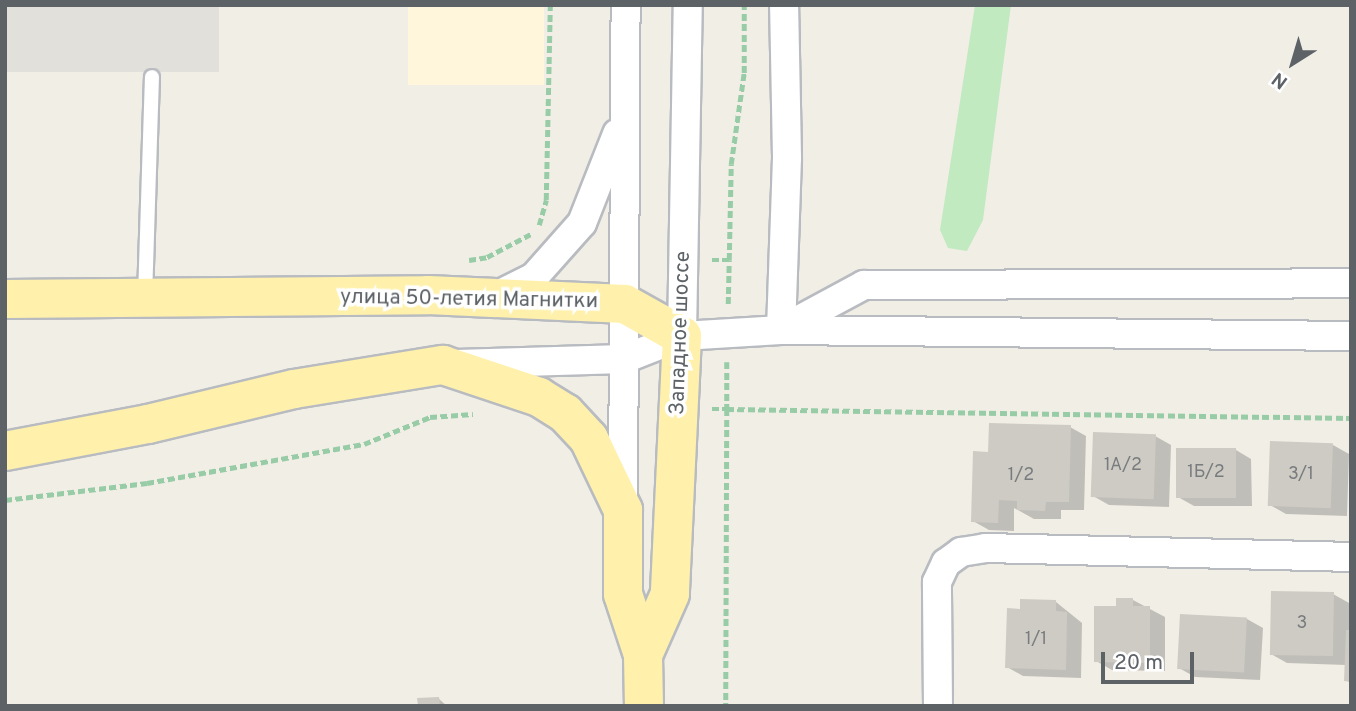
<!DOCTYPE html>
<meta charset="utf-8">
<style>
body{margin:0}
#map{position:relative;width:1356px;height:711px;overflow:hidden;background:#f1eee6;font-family:Overpass,sans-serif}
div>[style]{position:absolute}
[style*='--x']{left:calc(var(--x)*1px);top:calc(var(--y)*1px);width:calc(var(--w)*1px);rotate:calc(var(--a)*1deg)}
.commercial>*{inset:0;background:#fff6dc;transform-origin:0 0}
.industrial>*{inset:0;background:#e1e0da;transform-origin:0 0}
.green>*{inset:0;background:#c1eac0}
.shadow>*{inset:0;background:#0003}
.building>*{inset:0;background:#cecbc4;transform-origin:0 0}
.path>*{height:4.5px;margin-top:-2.25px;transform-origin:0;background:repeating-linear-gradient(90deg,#98cca7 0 7px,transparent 0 10.5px)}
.roads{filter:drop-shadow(2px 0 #b8bbc0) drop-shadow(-2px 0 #b8bbc0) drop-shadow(0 2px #b8bbc0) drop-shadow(0 -2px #b8bbc0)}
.lane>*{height:14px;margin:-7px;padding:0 7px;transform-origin:7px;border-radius:7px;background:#fff}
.street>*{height:28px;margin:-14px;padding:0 14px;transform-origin:14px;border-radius:14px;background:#fff}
.primary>*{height:38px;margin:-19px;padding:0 19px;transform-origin:19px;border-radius:19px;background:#fff1ac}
span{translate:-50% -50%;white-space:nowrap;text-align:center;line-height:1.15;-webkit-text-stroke:7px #fff;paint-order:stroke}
.number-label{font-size:18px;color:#797c7e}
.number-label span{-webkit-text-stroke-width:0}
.street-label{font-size:21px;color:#5d6267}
.frame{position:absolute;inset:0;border:7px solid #5d6267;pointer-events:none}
.north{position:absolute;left:1258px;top:28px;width:70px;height:70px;-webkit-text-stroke:5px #fff;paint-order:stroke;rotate:217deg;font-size:19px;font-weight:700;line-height:28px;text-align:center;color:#5d6267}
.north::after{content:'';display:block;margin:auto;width:24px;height:32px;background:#5d6267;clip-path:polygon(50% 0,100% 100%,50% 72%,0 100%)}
.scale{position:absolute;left:1101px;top:652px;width:93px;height:32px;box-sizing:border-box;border:4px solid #5d6267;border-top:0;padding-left:9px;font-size:21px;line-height:24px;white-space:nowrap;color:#5d6267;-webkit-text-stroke:5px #fff;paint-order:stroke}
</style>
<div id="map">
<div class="commercial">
<div style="left:408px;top:5px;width:136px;height:80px"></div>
</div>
<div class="industrial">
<div style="left:5px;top:5px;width:214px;height:67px"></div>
</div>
<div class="green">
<div style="clip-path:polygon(975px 5px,1011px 5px,983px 220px,967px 251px,948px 248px,940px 230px)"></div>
</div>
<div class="shadow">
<div style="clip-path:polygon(1070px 427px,1086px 436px,1084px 510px,1061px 510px,1061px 519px,1034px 519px,1014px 508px,1014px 531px,989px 530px,973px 521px,990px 453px)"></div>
<div style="clip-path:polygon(1155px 436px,1171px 445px,1169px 507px,1109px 505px,1093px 496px)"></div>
<div style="clip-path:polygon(1333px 445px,1349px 454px,1347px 516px,1286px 514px,1270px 505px)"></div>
<div style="clip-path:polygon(1236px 450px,1251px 459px,1252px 506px,1194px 506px,1178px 497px)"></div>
<div style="clip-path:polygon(1333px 594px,1349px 603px,1351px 683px,1346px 680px,1346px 665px,1287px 663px,1271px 654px)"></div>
<div style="clip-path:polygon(1133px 600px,1165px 617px,1165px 671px,1112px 670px,1096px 661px)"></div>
<div style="clip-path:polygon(1056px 602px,1082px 623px,1081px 678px,1023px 676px,1007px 667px,1022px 611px)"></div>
<div style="clip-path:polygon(1182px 616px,1247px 619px,1263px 628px,1260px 680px,1195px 677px,1179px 668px)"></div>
<div style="clip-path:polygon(439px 699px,447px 706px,419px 706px)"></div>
</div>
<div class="building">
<div style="clip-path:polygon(989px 423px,1071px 425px,1069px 502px,1046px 502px,1045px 511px,1017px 510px,1017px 501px,999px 500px,998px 523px,971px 522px,973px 451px,988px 452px)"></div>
<div style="left:1093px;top:432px;width:63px;height:65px;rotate:2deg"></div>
<div style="left:1270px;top:441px;width:63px;height:65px;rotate:2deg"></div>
<div style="left:1176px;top:448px;width:60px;height:50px"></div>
<div style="left:1271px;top:591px;width:63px;height:64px;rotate:1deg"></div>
<div style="clip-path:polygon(1116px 598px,1133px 598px,1133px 606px,1150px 606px,1150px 663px,1094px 662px,1094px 606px,1116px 606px)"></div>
<div style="clip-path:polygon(1020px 599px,1056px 600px,1056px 611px,1067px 612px,1066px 670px,1005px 668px,1007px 608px,1020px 609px)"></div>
<div style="left:1180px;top:614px;width:67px;height:55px;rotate:3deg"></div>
<div style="clip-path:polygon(1346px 630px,1351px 630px,1351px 682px,1344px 681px)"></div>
<div style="clip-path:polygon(439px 697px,440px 706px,418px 706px,417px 698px)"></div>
</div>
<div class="path">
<div style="--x:539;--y:225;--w:26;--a:-74"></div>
<div style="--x:546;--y:200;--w:195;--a:-88.8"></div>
<div style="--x:469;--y:260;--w:18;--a:-9"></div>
<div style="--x:487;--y:257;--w:50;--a:-27.6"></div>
<div style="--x:712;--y:260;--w:17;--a:0"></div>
<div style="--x:729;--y:260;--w:96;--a:-88.8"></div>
<div style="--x:731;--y:164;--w:92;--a:-81.9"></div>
<div style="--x:744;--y:73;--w:68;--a:-90"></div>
<div style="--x:728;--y:304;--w:44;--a:-88.7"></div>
<div style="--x:727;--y:362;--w:47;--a:90"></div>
<div style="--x:727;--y:409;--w:624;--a:0.83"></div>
<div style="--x:712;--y:409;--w:15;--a:0"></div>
<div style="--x:727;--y:409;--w:297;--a:90.2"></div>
<div style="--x:5;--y:500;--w:143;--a:-6.8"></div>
<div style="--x:147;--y:483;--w:220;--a:-10.2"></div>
<div style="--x:364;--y:444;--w:71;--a:-22.2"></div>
<div style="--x:430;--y:417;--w:43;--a:-4"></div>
</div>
<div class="roads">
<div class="lane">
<div style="--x:145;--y:298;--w:221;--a:-88.2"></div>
</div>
<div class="street">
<div style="--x:496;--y:296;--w:42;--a:-26.6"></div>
<div style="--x:534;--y:277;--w:72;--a:-48.4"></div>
<div style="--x:582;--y:223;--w:96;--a:-68.5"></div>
<div style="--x:784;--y:328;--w:91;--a:-28.3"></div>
<div style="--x:864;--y:285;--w:487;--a:-0.2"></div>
<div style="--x:781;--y:330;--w:173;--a:-88"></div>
<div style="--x:787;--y:157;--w:152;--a:-91.1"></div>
<div style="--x:682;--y:336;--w:331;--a:-89"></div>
<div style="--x:456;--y:364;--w:168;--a:-1.7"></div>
<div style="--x:624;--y:359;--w:62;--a:-21.6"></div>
<div style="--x:682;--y:336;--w:99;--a:-3.5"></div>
<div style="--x:781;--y:330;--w:570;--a:0.6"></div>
<div style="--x:623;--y:504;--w:499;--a:-89.7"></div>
<div style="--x:938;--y:706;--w:124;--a:-90.5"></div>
<div style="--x:937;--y:582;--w:21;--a:-65"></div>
<div style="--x:946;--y:563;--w:19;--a:-36"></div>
<div style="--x:961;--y:552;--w:24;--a:-9"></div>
<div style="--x:985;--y:548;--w:366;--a:1.4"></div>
</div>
<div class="primary">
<div style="--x:5;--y:299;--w:423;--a:-0.5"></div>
<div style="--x:428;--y:295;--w:197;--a:2.6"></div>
<div style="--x:625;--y:304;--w:65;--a:29.3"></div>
<div style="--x:682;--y:336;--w:258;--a:92.7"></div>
<div style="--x:670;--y:594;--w:67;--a:113.9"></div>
<div style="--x:5;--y:451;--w:146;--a:-10.7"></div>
<div style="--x:148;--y:424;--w:150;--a:-13.5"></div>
<div style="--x:294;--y:389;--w:151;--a:-9.2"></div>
<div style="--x:443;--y:365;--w:101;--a:18.4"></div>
<div style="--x:539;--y:397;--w:31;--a:32"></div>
<div style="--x:565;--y:413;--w:35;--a:47"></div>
<div style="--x:589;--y:439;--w:79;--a:64.4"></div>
<div style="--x:623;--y:510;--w:84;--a:90"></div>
<div style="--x:623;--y:594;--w:64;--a:71.8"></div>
<div style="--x:643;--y:655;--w:51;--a:88.9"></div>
</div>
</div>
<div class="number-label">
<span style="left:1123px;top:466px">1А/2</span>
<span style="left:1206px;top:473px">1Б/2</span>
<span style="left:1301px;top:475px">3/1</span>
<span style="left:1021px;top:476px">1/2</span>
<span style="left:1302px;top:624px">3</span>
<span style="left:1036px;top:640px">1/1</span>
</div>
<div class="street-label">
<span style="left:469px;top:300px;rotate:1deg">улица 50-летия Магнитки</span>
<span style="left:681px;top:333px;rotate:-88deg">Западное шоссе</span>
</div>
<div class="frame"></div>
<div class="north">N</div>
<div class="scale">20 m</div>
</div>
